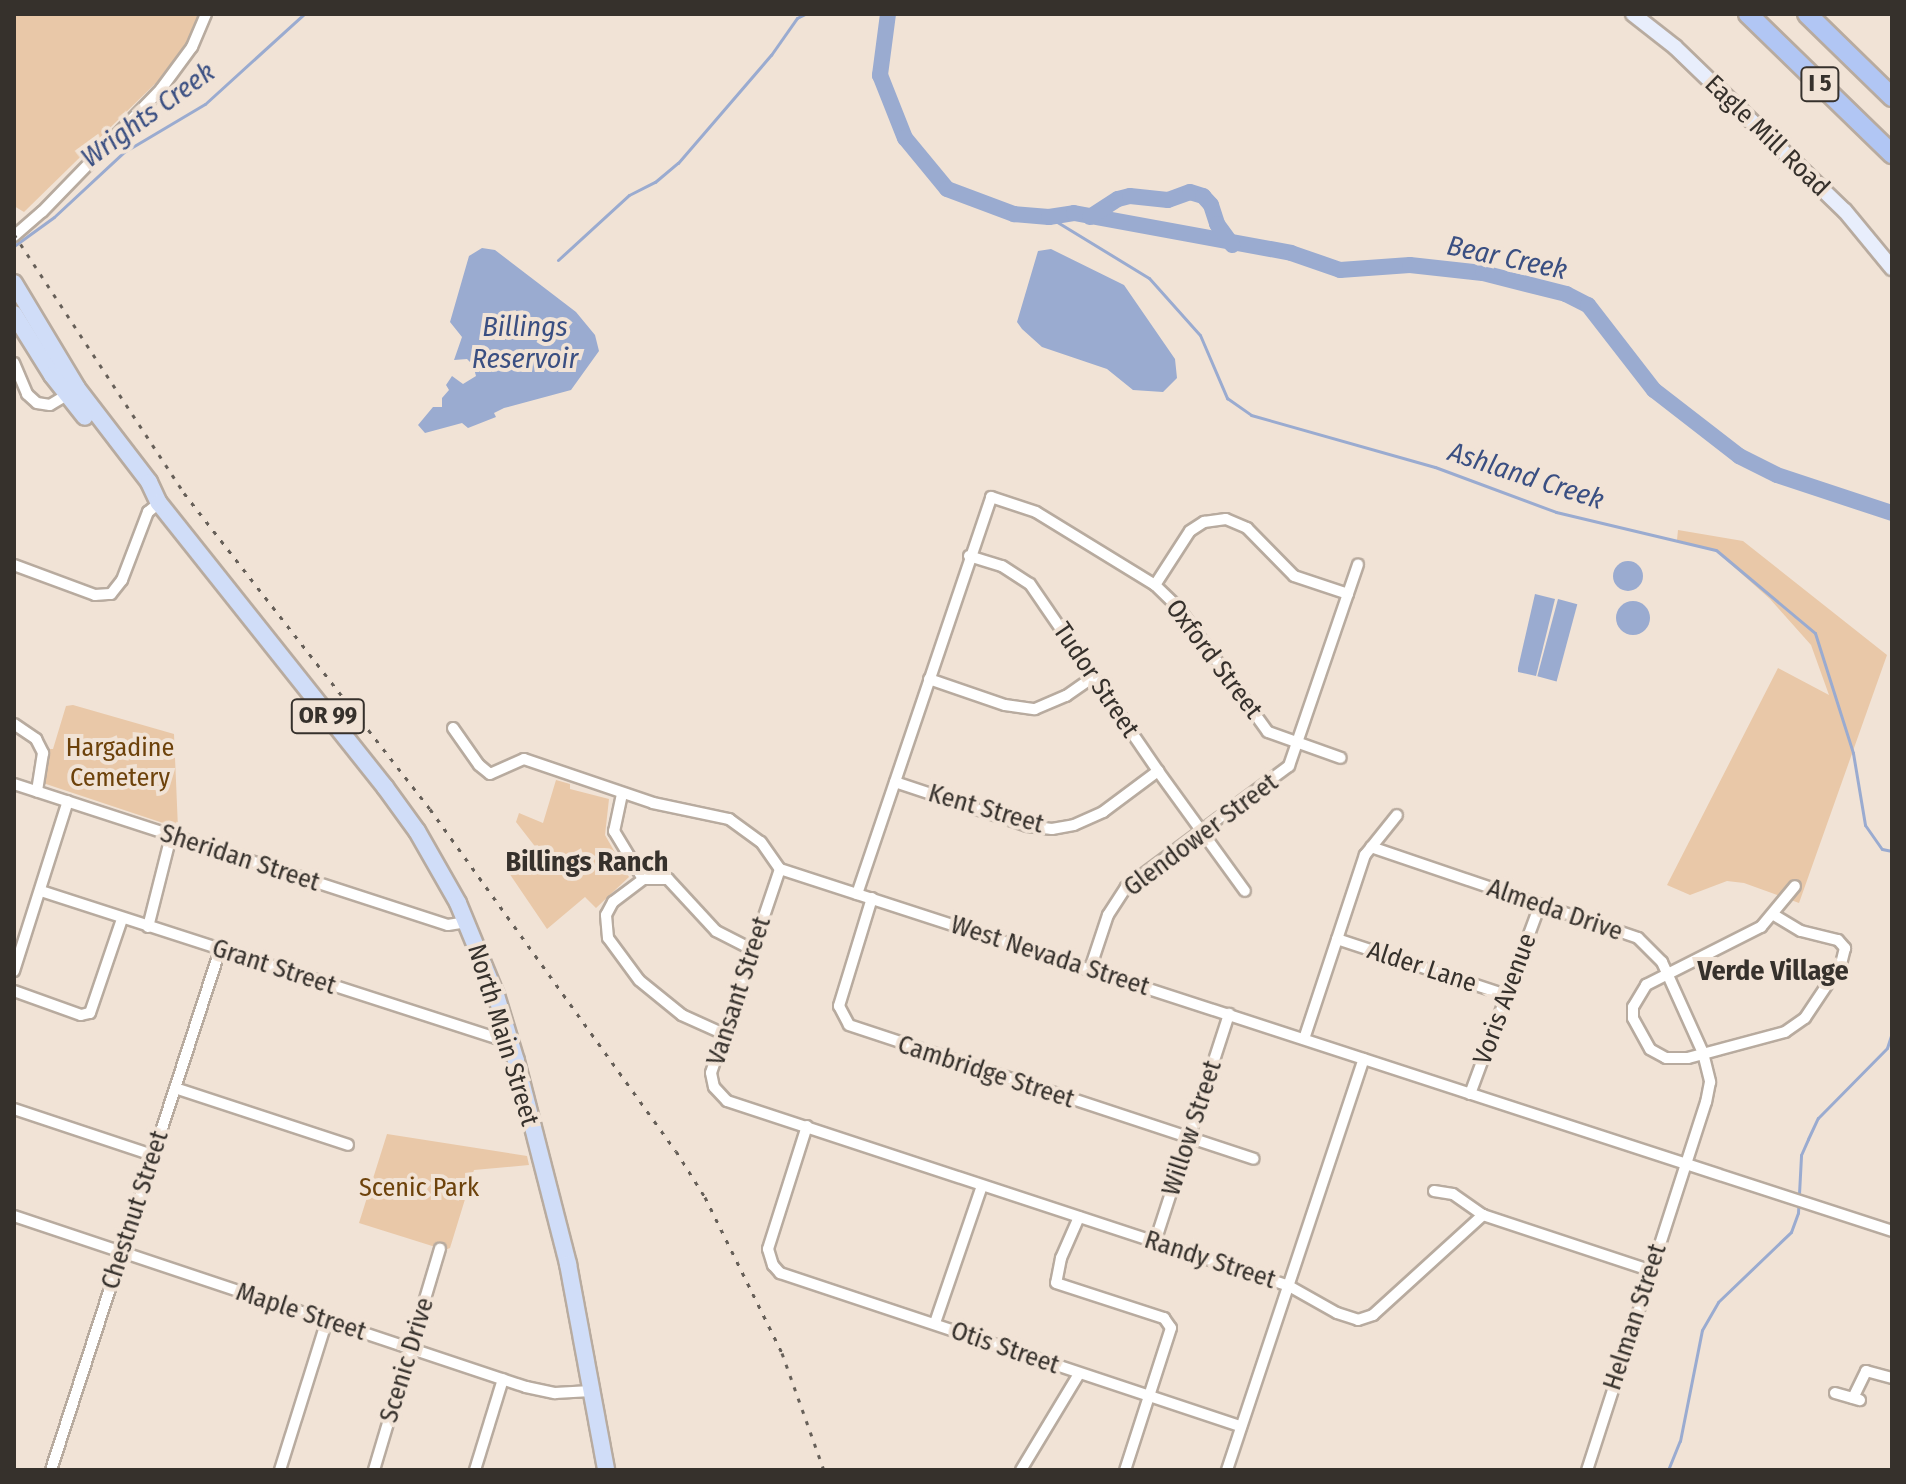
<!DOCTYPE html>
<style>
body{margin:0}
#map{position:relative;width:1906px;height:1484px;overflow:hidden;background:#f1e3d6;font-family:"Fira Sans Condensed",sans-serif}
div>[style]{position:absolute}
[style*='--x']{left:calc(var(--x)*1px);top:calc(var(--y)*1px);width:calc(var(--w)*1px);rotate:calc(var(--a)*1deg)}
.green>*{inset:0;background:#e9c8a8}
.water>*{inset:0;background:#9aabd0;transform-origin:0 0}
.round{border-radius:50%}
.stream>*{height:3px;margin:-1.5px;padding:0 1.5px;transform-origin:1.5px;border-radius:1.5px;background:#9aabd0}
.river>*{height:16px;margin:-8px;padding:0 8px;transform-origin:8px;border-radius:8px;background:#9aabd0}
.roads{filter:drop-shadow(2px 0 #b8ab9f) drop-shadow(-2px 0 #b8ab9f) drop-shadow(0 2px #b8ab9f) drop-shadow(0 -2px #b8ab9f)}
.street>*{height:10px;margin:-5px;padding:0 5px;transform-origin:5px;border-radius:5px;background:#fff}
.secondary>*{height:14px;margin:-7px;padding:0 7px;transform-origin:7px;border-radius:7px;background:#e8eefc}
.primary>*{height:16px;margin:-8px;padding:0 8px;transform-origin:8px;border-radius:8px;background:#d0ddf8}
.highway>*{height:18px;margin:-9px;padding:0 9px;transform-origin:9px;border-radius:9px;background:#b1c6f4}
.rail>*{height:3px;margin-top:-1.5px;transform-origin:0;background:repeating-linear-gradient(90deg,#665f58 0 4px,transparent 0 12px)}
span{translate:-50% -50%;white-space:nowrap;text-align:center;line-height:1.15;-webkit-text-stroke:8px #f1e3d6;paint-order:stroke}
.shield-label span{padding:2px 6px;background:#f1e3d6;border:2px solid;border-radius:6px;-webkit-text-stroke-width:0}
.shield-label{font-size:24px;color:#36312c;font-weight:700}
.street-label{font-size:26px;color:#36312c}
.park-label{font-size:26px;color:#6d420b}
.water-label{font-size:28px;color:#3a4f82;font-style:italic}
.neighbourhood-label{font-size:28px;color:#36312c;font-weight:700}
.frame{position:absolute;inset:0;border:16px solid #36312c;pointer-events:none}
</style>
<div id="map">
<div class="green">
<div style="clip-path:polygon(14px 14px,200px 14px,186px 47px,164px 75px,24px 212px,14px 206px)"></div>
<div style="clip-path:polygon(1678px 530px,1743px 541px,1887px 655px,1799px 903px,1744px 883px,1727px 881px,1690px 895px,1667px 885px,1778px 668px,1829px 695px,1811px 645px,1770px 599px,1716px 551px,1677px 540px)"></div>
<div style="clip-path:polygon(73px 705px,174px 734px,178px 828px,43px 783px,47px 749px,53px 749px,66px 706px)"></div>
<div style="clip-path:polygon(556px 780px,570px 784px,570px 789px,609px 799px,605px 835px,629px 877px,596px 908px,585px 897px,547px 929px,509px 873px,537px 849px,516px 822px,519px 813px,543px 823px)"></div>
<div style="clip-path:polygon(387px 1134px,527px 1156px,529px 1165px,474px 1170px,450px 1248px,445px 1250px,359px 1223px)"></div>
</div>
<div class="water">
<div style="clip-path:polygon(482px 248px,495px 250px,576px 312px,595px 335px,599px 351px,571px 390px,504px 408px,494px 413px,496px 417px,468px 428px,462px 423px,425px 433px,418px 425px,433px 407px,442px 407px,442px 398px,449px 390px,446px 385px,452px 376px,463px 384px,476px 376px,473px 365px,467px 359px,454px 360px,462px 337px,450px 322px,469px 256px)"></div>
<div style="clip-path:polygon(1051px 249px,1124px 285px,1175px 359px,1177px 378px,1163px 392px,1133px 390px,1107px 369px,1042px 347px,1022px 329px,1017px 322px,1038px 251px)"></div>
<div class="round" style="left:1613px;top:561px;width:30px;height:30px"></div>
<div style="clip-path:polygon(1535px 594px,1555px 599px,1536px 676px,1518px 672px,1518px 668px)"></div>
<div style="left:1558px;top:599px;width:20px;height:80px;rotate:15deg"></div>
<div class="round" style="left:1616px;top:601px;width:34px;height:34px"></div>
</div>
<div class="stream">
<div style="--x:1049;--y:217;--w:117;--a:31.4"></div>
<div style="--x:1149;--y:278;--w:76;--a:48.2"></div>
<div style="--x:1200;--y:335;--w:69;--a:66.8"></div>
<div style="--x:1227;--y:398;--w:29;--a:35"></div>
<div style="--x:1251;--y:415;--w:191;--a:15.8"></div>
<div style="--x:1435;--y:467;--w:129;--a:20.4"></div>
<div style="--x:1556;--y:512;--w:164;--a:13.4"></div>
<div style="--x:1716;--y:550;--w:129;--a:40"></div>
<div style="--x:1815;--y:633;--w:126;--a:72.4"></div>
<div style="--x:1853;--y:753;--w:73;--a:80.5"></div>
<div style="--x:1865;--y:825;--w:29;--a:55"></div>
<div style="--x:1882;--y:849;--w:10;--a:11"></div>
<div style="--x:14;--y:246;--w:49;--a:-35.9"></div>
<div style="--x:54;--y:217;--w:96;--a:-42.9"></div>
<div style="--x:124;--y:152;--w:94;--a:-30.7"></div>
<div style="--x:205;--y:104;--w:134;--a:-42.3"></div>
<div style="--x:558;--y:260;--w:96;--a:-42.5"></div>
<div style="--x:629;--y:195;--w:29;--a:-27"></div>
<div style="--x:655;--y:182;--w:30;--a:-40"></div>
<div style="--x:678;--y:163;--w:143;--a:-49.3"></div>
<div style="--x:771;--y:55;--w:45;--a:-54.9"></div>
<div style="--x:797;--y:18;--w:9;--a:-27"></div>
<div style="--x:1668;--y:1470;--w:31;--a:-68"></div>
<div style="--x:1680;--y:1441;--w:113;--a:-78.8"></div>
<div style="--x:1702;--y:1330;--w:32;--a:-60"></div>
<div style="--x:1718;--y:1302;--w:101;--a:-43.8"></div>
<div style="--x:1791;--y:1232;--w:20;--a:-70"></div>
<div style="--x:1798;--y:1213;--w:58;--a:-87"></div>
<div style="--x:1801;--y:1155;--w:17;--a:-66"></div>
<div style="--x:1808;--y:1139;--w:23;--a:-65"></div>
<div style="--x:1818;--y:1118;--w:98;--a:-45.4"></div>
<div style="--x:1887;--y:1048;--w:16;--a:-72"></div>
</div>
<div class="river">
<div style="--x:888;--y:14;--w:62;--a:97.5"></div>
<div style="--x:880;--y:75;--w:68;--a:68.4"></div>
<div style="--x:905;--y:138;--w:66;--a:50.5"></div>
<div style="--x:947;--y:189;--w:72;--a:20.5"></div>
<div style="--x:1014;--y:214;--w:35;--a:5"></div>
<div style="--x:1049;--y:217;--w:25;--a:-9"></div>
<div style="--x:1074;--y:213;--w:221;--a:10.4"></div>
<div style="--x:1291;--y:253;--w:52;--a:19.1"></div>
<div style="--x:1340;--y:270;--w:70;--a:-4.1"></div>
<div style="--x:1410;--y:265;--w:73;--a:6.3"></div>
<div style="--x:1483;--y:273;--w:86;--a:14.2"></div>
<div style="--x:1566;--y:294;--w:25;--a:27"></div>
<div style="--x:1588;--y:305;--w:108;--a:52.2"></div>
<div style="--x:1654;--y:390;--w:108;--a:37.8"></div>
<div style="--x:1739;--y:456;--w:42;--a:26.6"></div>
<div style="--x:1777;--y:475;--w:121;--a:18.3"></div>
<div style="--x:1090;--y:217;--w:33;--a:-33"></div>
<div style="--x:1118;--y:199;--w:12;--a:-14"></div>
<div style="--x:1130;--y:196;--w:38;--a:6"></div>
<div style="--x:1168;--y:200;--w:23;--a:-20"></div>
<div style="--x:1190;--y:192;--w:14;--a:17"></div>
<div style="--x:1203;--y:196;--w:12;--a:48"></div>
<div style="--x:1211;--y:205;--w:20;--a:72"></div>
<div style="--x:1217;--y:224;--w:26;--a:54"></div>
</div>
<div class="roads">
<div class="street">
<div style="--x:14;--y:236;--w:37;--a:-41"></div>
<div style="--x:42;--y:212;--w:171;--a:-45.9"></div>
<div style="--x:161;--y:89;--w:52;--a:-53.6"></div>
<div style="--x:192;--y:47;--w:36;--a:-67"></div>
<div style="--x:14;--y:363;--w:34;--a:67"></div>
<div style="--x:27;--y:394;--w:13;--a:42"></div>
<div style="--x:37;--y:403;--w:13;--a:9"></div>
<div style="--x:50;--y:405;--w:26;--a:-31"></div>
<div style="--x:969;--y:556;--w:34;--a:17"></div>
<div style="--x:1002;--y:566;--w:33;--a:33"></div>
<div style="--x:1030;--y:584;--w:227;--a:55.6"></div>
<div style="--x:1158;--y:771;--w:148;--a:54.1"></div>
<div style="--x:14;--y:565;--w:86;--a:20.3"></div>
<div style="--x:95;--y:595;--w:16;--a:-4"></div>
<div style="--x:111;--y:594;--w:18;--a:-52"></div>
<div style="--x:122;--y:580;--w:73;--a:-69.1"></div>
<div style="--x:148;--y:512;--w:14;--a:-39"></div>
<div style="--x:1155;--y:585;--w:64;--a:-57.1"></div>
<div style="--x:1190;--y:531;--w:17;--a:-33"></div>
<div style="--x:1204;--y:522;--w:22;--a:-8"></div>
<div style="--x:1226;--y:519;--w:23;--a:23"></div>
<div style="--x:1247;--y:528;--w:67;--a:45.6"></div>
<div style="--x:1294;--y:576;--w:57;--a:18.4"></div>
<div style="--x:929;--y:679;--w:80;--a:18.9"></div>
<div style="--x:1005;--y:705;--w:30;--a:8"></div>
<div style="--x:1035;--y:709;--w:34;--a:-23"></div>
<div style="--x:1066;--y:696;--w:33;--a:-35"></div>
<div style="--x:14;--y:724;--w:27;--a:34"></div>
<div style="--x:36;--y:739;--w:16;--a:63"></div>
<div style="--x:43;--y:753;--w:39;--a:99"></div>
<div style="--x:453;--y:728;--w:45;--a:54.9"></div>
<div style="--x:479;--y:765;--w:14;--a:39"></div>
<div style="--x:490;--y:774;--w:37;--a:-24"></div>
<div style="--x:524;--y:759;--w:136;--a:18.8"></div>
<div style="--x:653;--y:803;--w:78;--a:11.9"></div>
<div style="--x:729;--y:819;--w:39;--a:36"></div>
<div style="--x:761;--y:842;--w:33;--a:55"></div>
<div style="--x:780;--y:869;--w:1169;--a:18.03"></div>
<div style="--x:895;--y:782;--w:139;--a:18.4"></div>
<div style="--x:1027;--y:826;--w:25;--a:7"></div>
<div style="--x:1052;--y:829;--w:22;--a:-10"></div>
<div style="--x:1074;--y:825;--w:32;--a:-24"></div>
<div style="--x:1103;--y:812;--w:69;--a:-36.7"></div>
<div style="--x:14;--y:784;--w:456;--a:18"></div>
<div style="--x:448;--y:925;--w:19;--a:-9"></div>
<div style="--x:622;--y:794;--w:38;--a:102"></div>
<div style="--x:614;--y:831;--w:56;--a:58.9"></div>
<div style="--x:1371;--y:847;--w:282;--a:18.8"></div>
<div style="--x:1638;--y:938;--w:34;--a:45"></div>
<div style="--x:1662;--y:962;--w:100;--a:65.7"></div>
<div style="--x:1703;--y:1053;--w:30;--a:76"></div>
<div style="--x:1710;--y:1082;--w:20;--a:101"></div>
<div style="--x:1706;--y:1102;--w:387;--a:107.9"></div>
<div style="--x:780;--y:869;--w:215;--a:108.7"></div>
<div style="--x:711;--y:1073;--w:14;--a:78"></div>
<div style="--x:714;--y:1087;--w:19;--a:47"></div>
<div style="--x:727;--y:1101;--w:592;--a:18.22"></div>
<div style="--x:1289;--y:1286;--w:55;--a:29.4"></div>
<div style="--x:1337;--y:1313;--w:22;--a:18"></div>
<div style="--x:1358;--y:1320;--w:16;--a:-18"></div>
<div style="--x:1373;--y:1315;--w:149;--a:-42.3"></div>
<div style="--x:1483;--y:1215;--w:175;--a:18.3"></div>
<div style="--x:41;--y:891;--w:479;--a:17.9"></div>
<div style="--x:497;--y:1038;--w:12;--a:-14"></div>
<div style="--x:857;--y:894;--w:419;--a:-71.3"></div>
<div style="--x:991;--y:497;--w:47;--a:18.4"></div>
<div style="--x:1036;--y:512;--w:140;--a:31.5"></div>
<div style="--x:1155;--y:585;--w:30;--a:44"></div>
<div style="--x:1177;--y:606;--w:155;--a:54.2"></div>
<div style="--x:1268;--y:732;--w:77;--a:19.6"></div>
<div style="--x:872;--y:898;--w:113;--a:107"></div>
<div style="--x:839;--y:1006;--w:21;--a:62"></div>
<div style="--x:849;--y:1025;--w:426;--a:18.3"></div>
<div style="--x:1774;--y:915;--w:31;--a:31"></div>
<div style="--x:1801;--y:931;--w:38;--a:14"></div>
<div style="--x:1838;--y:940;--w:11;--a:49"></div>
<div style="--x:1845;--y:948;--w:16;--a:104"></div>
<div style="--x:1841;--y:964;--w:65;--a:123.7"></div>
<div style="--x:1805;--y:1018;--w:24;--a:145"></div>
<div style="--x:1785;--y:1032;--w:100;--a:165"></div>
<div style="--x:1688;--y:1058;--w:22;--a:180"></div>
<div style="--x:1666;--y:1058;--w:18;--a:-151"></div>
<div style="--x:1650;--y:1049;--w:35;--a:-119"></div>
<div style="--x:1633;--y:1018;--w:11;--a:-90"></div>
<div style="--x:1633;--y:1007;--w:26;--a:-59"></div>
<div style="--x:1646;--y:985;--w:129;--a:-26.8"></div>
<div style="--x:1761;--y:927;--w:53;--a:-50.3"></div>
<div style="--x:148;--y:927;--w:94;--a:-75.8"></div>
<div style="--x:1337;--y:939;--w:178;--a:18.3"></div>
<div style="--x:1090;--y:969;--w:57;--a:-71.6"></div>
<div style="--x:1108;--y:915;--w:33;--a:-57"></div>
<div style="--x:1126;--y:887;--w:203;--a:-36.6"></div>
<div style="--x:1289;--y:766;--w:213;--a:-71.1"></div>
<div style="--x:14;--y:971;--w:178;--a:-72.4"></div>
<div style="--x:14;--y:991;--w:71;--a:19.7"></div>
<div style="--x:81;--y:1015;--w:9;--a:-13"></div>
<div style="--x:90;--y:1013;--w:99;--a:-71.2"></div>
<div style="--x:724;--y:1034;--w:46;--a:-155.7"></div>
<div style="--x:682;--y:1015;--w:55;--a:-140.9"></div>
<div style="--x:639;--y:980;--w:52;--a:-126.4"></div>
<div style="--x:608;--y:938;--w:23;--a:-95"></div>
<div style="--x:606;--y:915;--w:15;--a:-62"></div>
<div style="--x:613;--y:902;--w:38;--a:-37"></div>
<div style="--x:643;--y:879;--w:25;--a:0"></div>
<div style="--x:668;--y:879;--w:71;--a:47.3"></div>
<div style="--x:716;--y:931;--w:39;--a:27"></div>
<div style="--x:1304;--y:1039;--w:194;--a:-71.7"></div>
<div style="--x:1365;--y:855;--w:51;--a:-51.3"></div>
<div style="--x:175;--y:1088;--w:182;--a:18.2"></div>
<div style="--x:1470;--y:1094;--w:202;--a:-69.7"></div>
<div style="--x:14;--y:1109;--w:145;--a:18.4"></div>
<div style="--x:807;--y:1126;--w:129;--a:107.6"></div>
<div style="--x:768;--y:1249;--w:17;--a:73"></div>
<div style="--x:773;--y:1265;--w:11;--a:49"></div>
<div style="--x:780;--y:1273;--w:486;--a:18.4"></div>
<div style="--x:1434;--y:1191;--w:19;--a:9"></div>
<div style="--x:1453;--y:1194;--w:37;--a:35"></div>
<div style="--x:14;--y:1216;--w:540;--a:18.47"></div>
<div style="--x:526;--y:1387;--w:30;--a:12"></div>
<div style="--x:555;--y:1393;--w:36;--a:-3"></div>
<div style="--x:1079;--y:1217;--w:45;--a:113.7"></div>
<div style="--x:1061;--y:1258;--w:25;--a:101"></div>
<div style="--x:1056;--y:1283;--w:114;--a:18"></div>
<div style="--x:1164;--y:1318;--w:12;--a:55"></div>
<div style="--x:1171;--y:1328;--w:149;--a:107.9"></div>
<div style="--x:1155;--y:1242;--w:240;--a:-72"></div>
<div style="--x:935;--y:1323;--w:145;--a:-71.1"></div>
<div style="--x:1835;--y:1393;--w:26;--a:16"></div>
<div style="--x:1853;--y:1398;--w:30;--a:-64"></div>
<div style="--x:1866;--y:1371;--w:27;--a:15"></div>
<div style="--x:51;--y:1470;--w:547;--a:-72"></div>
<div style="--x:280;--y:1470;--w:157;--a:-72.6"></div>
<div style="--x:374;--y:1470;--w:231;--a:-73.4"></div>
<div style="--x:475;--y:1470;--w:95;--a:-72.9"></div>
<div style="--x:1021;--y:1470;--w:112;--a:-58.9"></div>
<div style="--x:1227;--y:1470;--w:433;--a:-71.6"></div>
</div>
<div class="secondary">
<div style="--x:1633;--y:14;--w:53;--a:38.2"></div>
<div style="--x:1675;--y:47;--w:236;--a:44"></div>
<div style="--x:1845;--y:211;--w:74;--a:50.5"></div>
</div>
<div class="primary">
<div style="--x:14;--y:283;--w:122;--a:59"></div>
<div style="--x:77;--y:388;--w:118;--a:52.5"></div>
<div style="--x:149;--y:482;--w:23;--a:65"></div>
<div style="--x:159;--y:503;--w:363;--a:51.5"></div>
<div style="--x:385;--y:787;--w:54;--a:54"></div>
<div style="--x:417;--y:831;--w:83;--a:60.3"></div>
<div style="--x:458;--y:903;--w:100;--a:67.6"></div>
<div style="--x:496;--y:995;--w:69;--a:73.1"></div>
<div style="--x:516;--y:1061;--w:210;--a:75.6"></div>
<div style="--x:568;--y:1264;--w:209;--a:79.5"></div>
<div style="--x:14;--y:314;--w:72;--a:58.1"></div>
<div style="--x:52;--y:375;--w:53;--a:51.8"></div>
</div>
<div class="highway">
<div style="--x:1748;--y:14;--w:201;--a:44.2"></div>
<div style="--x:1807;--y:14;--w:119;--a:44.3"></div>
</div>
</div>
<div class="rail">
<div style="--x:14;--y:234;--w:310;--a:56.7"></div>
<div style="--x:184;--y:493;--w:400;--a:52.1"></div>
<div style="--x:430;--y:809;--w:421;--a:54.3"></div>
<div style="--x:676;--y:1151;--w:54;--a:57.8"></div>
<div style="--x:705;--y:1197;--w:174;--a:63.7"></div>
<div style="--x:782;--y:1353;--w:124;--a:70.3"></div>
</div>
<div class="shield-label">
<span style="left:1820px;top:84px">I 5</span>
<span style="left:328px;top:716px">OR 99</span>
</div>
<div class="street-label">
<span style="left:1767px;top:136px;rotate:44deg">Eagle Mill Road</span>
<span style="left:1214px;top:659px;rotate:53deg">Oxford Street</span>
<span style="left:1096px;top:680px;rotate:56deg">Tudor Street</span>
<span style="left:986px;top:809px;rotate:16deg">Kent Street</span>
<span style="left:1201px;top:835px;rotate:-37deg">Glendower Street</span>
<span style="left:240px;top:858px;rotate:18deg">Sheridan Street</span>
<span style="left:1555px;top:910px;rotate:19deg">Almeda Drive</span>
<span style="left:1050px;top:956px;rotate:18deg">West Nevada Street</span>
<span style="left:274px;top:967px;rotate:18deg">Grant Street</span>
<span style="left:1422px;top:967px;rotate:18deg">Alder Lane</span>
<span style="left:739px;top:991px;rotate:-72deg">Vansant Street</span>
<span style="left:1505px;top:999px;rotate:-70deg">Voris Avenue</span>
<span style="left:503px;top:1035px;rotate:73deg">North Main Street</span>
<span style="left:986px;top:1072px;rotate:18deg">Cambridge Street</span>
<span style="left:1192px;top:1128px;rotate:-72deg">Willow Street</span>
<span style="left:135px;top:1210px;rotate:-72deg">Chestnut Street</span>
<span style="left:1210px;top:1260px;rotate:18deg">Randy Street</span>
<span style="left:301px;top:1312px;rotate:18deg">Maple Street</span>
<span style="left:1635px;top:1317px;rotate:-72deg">Helman Street</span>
<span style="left:1005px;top:1348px;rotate:19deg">Otis Street</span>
<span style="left:407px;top:1360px;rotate:-73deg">Scenic Drive</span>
</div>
<div class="park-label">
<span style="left:120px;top:763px">Hargadine<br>Cemetery</span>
<span style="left:419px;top:1188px">Scenic Park</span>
</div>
<div class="water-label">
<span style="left:148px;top:115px;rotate:-36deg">Wrights Creek</span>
<span style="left:1507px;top:258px;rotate:12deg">Bear Creek</span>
<span style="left:525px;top:343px">Billings<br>Reservoir</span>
<span style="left:1526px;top:476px;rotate:18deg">Ashland Creek</span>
</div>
<div class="neighbourhood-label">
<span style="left:587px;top:862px">Billings Ranch</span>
<span style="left:1773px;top:971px">Verde Village</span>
</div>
<div class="frame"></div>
</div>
